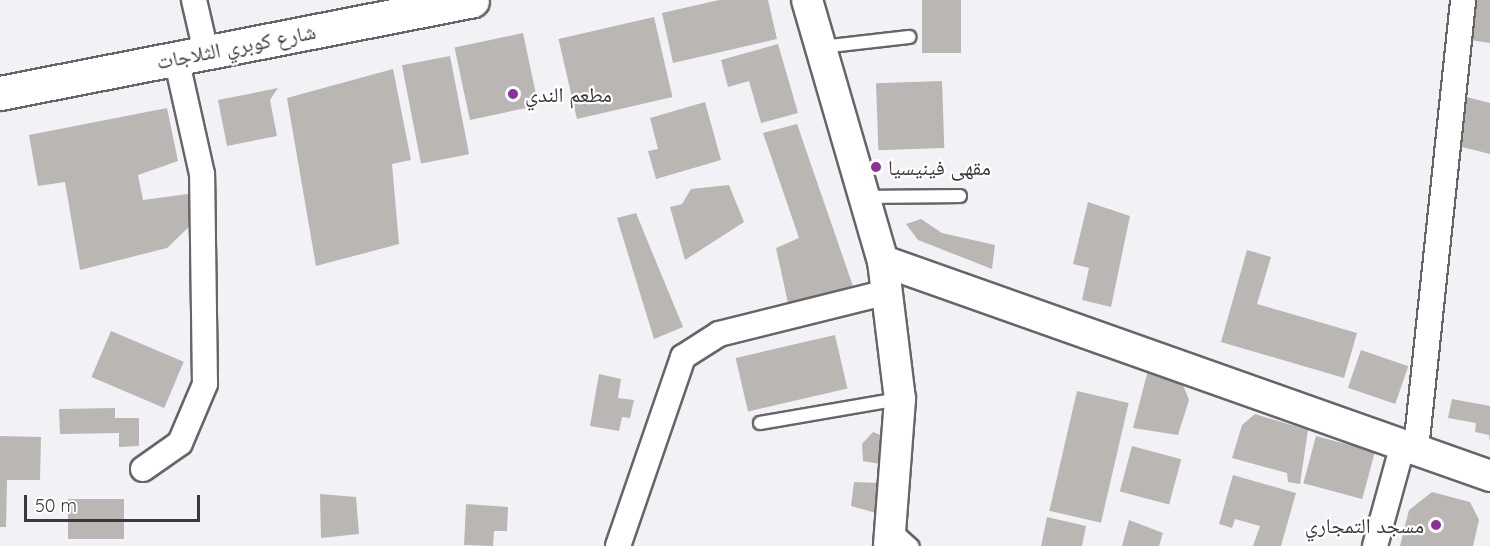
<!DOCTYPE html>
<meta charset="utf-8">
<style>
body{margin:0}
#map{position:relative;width:1490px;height:546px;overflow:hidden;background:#f2f2f6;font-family:Quicksand,"Noto Naskh Arabic",sans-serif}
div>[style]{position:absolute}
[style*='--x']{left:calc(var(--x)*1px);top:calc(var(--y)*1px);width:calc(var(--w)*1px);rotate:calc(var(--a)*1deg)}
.building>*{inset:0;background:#b9b6b3;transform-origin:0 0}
.roads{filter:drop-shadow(2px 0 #666669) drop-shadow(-2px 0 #666669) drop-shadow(0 2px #666669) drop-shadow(0 -2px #666669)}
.service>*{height:12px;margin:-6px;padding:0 6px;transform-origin:6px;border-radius:6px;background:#fff}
.minor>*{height:24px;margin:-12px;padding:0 12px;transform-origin:12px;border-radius:12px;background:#fff}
.tertiary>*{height:30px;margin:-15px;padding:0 15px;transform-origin:15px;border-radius:15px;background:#fff}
.secondary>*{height:33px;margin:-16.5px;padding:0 16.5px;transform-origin:16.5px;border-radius:16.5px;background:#fff}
.dots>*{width:16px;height:16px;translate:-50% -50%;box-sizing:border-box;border:3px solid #fff;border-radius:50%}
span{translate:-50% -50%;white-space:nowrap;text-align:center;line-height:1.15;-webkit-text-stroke:4.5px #fff;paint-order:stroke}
.street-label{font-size:21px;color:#39393a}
.poi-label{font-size:21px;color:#39393a}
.left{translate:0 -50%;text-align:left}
.right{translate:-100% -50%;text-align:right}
.scale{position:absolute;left:24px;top:495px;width:176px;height:27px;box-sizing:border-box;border:3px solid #39393a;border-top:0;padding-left:8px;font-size:18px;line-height:21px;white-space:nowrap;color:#39393a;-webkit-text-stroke:4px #fff;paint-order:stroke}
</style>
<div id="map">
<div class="building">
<div style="clip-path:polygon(719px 0,768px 0,777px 39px,673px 63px,662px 13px)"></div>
<div style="left:922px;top:0;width:39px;height:53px"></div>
<div style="clip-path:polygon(1475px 0,1490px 0,1490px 43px,1470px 40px)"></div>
<div style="left:654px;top:17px;width:82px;height:98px;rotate:77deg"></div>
<div style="left:523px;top:33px;width:74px;height:70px;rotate:78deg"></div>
<div style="clip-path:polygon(778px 44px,798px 113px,761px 123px,749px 81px,728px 87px,721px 60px)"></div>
<div style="left:450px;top:56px;width:100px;height:49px;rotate:79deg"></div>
<div style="clip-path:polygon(393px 69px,411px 160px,392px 164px,399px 244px,316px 266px,287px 98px)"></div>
<div style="left:942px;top:81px;width:67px;height:66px;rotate:88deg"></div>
<div style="clip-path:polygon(278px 88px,270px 100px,277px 136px,227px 146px,218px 100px)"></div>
<div style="clip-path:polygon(1463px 96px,1490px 103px,1490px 154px,1450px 144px)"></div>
<div style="clip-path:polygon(705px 102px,721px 160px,656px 179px,648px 151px,658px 149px,650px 118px)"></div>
<div style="clip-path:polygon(167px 108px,178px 161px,138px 175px,143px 200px,188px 194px,194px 222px,167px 248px,80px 270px,65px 182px,38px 186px,29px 135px)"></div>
<div style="clip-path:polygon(797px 124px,855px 292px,789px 308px,776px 248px,799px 238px,763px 133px)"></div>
<div style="clip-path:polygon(729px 185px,744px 222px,685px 260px,670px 207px,682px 204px,691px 189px)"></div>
<div style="clip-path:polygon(1088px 202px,1130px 216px,1111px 307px,1082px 300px,1089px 268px,1073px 264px)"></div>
<div style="clip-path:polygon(636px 213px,683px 327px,654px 339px,617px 218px)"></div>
<div style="clip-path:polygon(921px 219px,942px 233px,995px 245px,992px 269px,918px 240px,906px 224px)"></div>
<div style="clip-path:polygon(1247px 250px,1271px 257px,1257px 304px,1357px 333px,1344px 378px,1221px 342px)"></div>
<div style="left:111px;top:331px;width:79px;height:50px;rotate:23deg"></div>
<div style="left:835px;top:335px;width:55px;height:102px;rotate:77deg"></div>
<div style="left:1361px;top:350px;width:50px;height:40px;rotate:19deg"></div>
<div style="clip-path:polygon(1148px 370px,1180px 377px,1189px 400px,1178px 435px,1133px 428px)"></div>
<div style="clip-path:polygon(599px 374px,621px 379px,618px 398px,634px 400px,630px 418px,622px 417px,619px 431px,590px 426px)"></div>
<div style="left:1077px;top:391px;width:53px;height:123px;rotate:13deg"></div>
<div style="clip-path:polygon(1452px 399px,1490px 406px,1490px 442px,1489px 435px,1475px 432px,1476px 423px,1448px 418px)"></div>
<div style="clip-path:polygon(115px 408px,115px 418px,139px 418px,139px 446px,119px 447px,119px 433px,60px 434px,59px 409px)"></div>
<div style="clip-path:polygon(1255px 414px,1308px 430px,1300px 484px,1288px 482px,1287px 473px,1232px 458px,1242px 425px)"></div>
<div style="clip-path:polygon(873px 432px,881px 435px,880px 464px,863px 461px,862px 444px)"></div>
<div style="clip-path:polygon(0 436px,41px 437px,40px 480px,7px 480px,6px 527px,0 527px)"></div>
<div style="left:1316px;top:436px;width:61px;height:49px;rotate:15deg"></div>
<div style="left:1132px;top:446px;width:51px;height:47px;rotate:15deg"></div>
<div style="clip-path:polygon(1233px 475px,1296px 493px,1281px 546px,1253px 546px,1260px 526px,1235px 519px,1232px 528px,1219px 524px)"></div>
<div style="clip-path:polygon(854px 482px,879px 483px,876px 513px,851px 506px)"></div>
<div style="clip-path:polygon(1432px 492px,1470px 502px,1479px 520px,1473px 546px,1400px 546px,1409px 510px)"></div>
<div style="clip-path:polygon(320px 494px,356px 497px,359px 534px,321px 538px)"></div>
<div style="left:68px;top:499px;width:56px;height:40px"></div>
<div style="clip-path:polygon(466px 504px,508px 507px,507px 531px,494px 531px,493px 546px,464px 545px)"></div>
<div style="clip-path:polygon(1047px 517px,1086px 526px,1082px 546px,1041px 546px)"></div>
<div style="clip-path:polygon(1129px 520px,1163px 533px,1159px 546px,1122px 546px)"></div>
</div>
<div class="roads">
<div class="service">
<div style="--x:821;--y:47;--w:89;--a:-6.5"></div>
<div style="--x:866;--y:197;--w:94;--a:-0.6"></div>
<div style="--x:760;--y:423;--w:141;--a:-9.8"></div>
<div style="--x:894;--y:529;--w:25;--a:42"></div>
</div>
<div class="minor">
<div style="--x:194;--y:0;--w:53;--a:77"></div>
<div style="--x:1416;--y:449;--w:451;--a:-84"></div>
<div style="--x:143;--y:469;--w:45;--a:-35.1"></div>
<div style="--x:180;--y:443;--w:64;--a:-67"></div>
<div style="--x:205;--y:384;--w:210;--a:-90.8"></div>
<div style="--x:202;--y:174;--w:119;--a:-102.6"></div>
<div style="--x:618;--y:546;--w:200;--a:-71"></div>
<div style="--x:683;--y:357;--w:43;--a:-32.6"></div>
<div style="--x:719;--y:334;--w:174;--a:-14"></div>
<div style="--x:1375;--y:546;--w:106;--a:-74.6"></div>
</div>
<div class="tertiary">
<div style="--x:807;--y:0;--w:272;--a:73.8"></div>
<div style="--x:883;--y:261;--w:644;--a:19.5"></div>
<div style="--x:883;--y:261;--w:139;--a:83"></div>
<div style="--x:900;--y:399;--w:147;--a:94.3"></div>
</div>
<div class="secondary">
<div style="--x:0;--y:93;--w:481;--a:-11.1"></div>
</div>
</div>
<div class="dots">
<div style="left:513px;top:94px;background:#8e3099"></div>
<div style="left:876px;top:167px;background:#8e3099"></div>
<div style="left:1436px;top:525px;background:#8e3099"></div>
</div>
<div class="street-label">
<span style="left:236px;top:46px;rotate:-11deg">شارع كوبري الثلاجات</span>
</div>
<div class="poi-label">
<span class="left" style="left:525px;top:94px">مطعم الندي</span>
<span class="left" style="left:888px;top:167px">مقهى فينيسيا</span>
<span class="right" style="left:1424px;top:525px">مسجد التمجاري</span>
</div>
<div class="scale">50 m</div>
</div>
